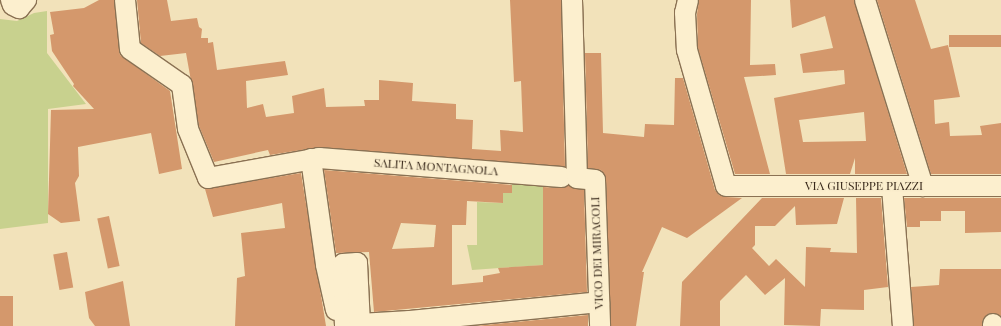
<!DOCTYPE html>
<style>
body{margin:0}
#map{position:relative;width:1001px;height:326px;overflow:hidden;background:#f2e2ba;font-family:"Playfair Display",serif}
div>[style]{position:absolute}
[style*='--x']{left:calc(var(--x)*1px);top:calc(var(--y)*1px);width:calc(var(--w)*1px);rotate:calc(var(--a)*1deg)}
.green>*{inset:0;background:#c8d18e}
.building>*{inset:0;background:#d4986c;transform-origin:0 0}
.roads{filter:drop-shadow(1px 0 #8a7153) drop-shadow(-1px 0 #8a7153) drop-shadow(0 1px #8a7153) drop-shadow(0 -1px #8a7153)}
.minor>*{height:20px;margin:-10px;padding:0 10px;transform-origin:10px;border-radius:10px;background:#fcefce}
span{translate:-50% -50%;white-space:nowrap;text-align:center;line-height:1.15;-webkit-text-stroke:3px #f9eccb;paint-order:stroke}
.street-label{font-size:12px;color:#38281a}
</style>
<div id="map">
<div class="green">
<div style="clip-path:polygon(47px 11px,47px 53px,86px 104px,48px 109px,48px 223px,0 229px,0 19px,17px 21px,34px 13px)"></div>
<div style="clip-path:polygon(512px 178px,543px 181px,543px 265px,472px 270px,467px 245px,477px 245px,477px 202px,503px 203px,503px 193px,512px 193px)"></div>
</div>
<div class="building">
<div style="clip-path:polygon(99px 0,114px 0,120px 55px,170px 91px,182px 169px,159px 174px,151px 133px,78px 147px,79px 176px,75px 183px,80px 221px,61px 223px,48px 214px,51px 110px,94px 109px,73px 86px,74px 84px,52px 51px,50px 35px,54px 34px,50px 12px,84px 8px)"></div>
<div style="clip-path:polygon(137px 0,167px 0,171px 21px,197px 18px,199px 27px,202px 29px,201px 38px,208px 38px,208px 43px,213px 42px,217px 70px,285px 61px,288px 75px,246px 81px,247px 108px,263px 104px,266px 117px,294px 113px,292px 96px,324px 88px,326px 107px,365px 106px,364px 100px,379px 100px,379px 80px,413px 83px,412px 101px,456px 104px,456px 119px,473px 120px,472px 149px,501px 151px,500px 130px,523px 132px,521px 81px,514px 82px,510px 0,561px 0,565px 167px,320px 147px,270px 155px,268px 150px,214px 162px,199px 126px,186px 53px,160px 56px,141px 43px)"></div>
<div style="clip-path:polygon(699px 0,751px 0,750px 65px,775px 64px,776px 75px,744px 77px,770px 174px,735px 174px,698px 48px,697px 14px)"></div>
<div style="clip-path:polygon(evenodd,790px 0,854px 0,907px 174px,855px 174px,855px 158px,850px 174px,786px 174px,774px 98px,845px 84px,844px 70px,803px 73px,800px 54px,833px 48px,825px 16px,792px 28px,790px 0,864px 112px,866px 141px,803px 142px,799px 120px,864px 112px)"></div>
<div style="clip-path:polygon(877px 0,915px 0,931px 49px,948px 45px,960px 97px,934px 100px,935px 124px,949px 122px,950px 136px,982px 135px,980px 126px,1001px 123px,1001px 174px,931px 174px)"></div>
<div style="left:1001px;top:35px;width:12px;height:52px;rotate:90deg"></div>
<div style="clip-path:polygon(585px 53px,601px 53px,603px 133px,644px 137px,645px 124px,674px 125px,675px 78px,683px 78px,715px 190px,719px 195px,726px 197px,742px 198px,687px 238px,662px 227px,642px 272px,644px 272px,636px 326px,611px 326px,606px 180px,601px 170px,588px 168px)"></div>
<div style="clip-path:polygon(evenodd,324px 170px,512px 185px,512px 193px,503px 193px,503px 203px,467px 201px,466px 225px,452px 225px,452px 285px,483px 282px,483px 276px,500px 273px,498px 268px,543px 265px,543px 187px,560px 188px,568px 185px,584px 190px,587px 292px,374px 312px,369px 252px,336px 253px,324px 170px,401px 223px,436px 225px,434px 247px,392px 249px,401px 223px)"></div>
<div style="clip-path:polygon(301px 173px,326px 326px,235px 326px,237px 278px,245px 276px,241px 233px,285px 228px,282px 203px,213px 217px,205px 189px)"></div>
<div style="clip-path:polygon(762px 198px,844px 198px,837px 224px,796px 225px,795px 206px,775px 226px,755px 226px,755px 245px,752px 248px,769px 266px,776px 259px,805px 287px,806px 247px,831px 248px,830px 252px,857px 253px,856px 198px,881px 198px,888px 287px,864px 290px,864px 310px,821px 309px,820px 326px,784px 325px,785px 278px,765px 295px,746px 275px,720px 301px,720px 326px,680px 326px,682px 282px)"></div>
<div style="clip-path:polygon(904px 198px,1001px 198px,1001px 232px,965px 233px,965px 211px,941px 211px,941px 221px,920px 221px,920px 227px,907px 227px)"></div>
<div style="left:109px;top:216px;width:51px;height:12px;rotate:78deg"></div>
<div style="left:67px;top:252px;width:36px;height:14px;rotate:80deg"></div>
<div style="clip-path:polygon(940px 269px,1001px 269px,1001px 316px,993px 313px,988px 314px,983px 319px,982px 326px,914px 326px,911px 287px,939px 285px)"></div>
<div style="clip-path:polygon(123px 281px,130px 326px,95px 326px,89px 318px,85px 292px)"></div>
<div style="left:0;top:296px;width:13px;height:30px"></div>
<div style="clip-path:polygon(588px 315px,588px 326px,475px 326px)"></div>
</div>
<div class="roads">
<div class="minor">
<div style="--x:11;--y:0;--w:5;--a:68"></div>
<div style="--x:13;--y:5;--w:7;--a:27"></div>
<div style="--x:19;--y:8;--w:11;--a:-49"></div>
<div style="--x:125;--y:0;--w:49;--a:84.2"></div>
<div style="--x:130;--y:49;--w:63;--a:34.7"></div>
<div style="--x:182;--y:85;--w:44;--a:82.2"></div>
<div style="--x:188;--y:129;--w:53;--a:67.8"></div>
<div style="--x:208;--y:178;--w:113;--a:-10.2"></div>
<div style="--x:319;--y:158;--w:243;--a:4.5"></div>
<div style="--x:572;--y:0;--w:178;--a:88.4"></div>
<div style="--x:577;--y:178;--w:18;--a:6"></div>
<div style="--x:595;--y:180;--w:146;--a:88"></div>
<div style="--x:688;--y:0;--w:13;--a:103"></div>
<div style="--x:685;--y:13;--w:37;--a:87"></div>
<div style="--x:687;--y:50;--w:141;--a:74"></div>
<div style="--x:726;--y:186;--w:275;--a:0"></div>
<div style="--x:865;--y:0;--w:195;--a:72.7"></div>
<div style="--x:311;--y:159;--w:107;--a:81.9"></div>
<div style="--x:326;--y:265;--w:46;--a:77.5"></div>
<div style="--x:892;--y:187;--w:139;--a:85.5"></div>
<div style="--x:993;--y:324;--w:2;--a:90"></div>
<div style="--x:345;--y:326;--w:62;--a:-91.8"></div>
<div style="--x:343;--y:264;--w:14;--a:-4"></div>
<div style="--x:357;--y:263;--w:61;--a:87.2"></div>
<div style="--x:360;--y:324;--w:50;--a:-3.4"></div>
<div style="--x:410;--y:321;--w:190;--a:-5.7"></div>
</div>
</div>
<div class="street-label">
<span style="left:436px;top:167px;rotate:4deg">SALITA MONTAGNOLA</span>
<span style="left:864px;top:186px">VIA GIUSEPPE PIAZZI</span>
<span style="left:597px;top:253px;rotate:-92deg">VICO DEI MIRACOLI</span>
</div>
</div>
